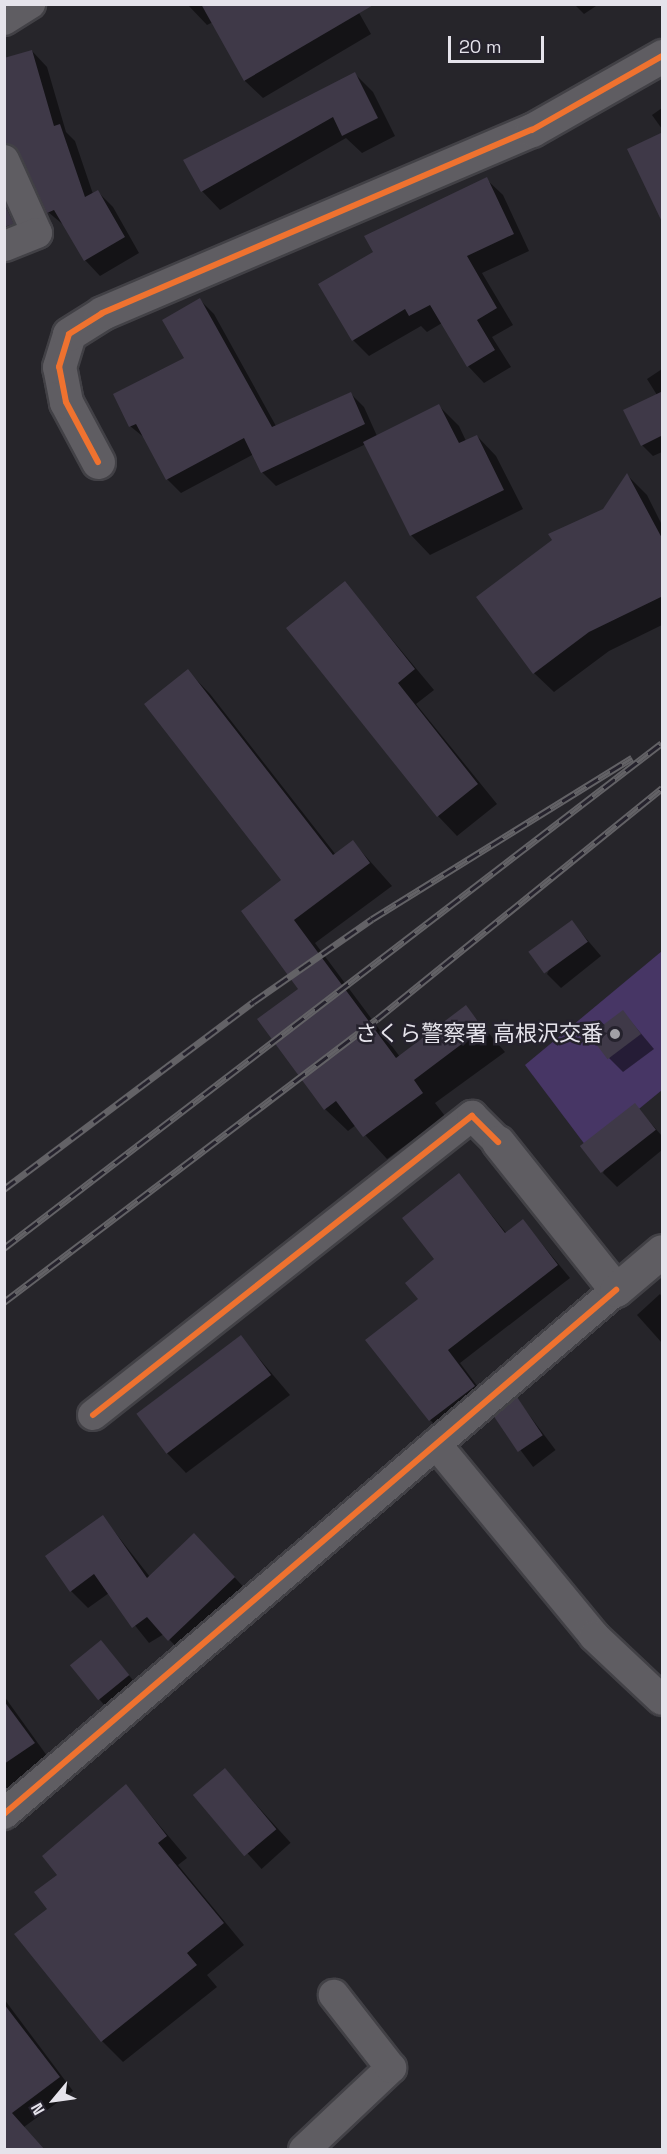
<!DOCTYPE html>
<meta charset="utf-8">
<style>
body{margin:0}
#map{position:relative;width:667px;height:2154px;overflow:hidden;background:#26252a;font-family:"Space Grotesk","Noto Sans JP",sans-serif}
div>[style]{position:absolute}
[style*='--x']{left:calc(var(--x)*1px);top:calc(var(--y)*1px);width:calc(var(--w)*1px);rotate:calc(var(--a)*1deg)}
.green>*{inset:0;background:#473665}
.shadow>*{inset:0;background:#0007;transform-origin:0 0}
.building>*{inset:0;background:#3f3948;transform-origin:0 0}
.roads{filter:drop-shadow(2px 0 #424146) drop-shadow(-2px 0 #424146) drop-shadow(0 2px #424146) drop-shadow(0 -2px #424146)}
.minor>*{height:30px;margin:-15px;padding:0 15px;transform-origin:15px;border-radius:15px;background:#5f5d62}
.tertiary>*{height:33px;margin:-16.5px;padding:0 16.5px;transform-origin:16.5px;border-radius:16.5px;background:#5f5d62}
.secondary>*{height:33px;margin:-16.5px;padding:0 16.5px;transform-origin:16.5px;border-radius:16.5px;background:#5f5d62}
.rail>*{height:7px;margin-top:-3.5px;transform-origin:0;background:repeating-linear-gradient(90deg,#25222d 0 14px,#636266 0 28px);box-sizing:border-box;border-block:2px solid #636266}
.cycleway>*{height:6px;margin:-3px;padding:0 3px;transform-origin:3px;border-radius:3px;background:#ef722f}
.dots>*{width:16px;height:16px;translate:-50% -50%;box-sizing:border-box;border:3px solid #25222d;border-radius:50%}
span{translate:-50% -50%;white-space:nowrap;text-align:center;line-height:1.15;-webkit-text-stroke:5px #25222d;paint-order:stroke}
.poi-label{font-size:22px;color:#e5e3eb}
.right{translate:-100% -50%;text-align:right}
.frame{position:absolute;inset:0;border:6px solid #e5e3eb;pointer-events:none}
.north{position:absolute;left:24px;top:2070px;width:60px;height:60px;-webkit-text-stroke:4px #25222d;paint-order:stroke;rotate:241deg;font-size:16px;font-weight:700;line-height:24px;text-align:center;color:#e5e3eb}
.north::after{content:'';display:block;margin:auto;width:21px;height:27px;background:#e5e3eb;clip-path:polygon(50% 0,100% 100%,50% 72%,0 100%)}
.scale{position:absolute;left:448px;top:36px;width:96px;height:27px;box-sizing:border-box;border:3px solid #e5e3eb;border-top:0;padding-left:8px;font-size:18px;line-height:21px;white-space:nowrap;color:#e5e3eb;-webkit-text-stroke:4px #25222d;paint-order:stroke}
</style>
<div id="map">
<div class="green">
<div style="clip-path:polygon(662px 951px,662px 1090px,589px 1150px,525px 1065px)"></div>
</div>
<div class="shadow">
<div style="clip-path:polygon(187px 4px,354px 4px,371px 34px,263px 98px,245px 81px,213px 22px,207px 25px)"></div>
<div style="clip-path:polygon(574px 4px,599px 4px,584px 14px)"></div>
<div style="clip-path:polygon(32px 51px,47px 67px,66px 132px,75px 141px,93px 194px,97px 191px,113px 207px,139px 253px,100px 276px,85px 260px,66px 227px,48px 212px,22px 158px,4px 168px,4px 132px)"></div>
<div style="clip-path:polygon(355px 74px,373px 92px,395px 136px,362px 153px,346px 138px,220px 210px,202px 191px)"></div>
<div style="clip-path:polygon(662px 108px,662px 129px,652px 115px)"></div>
<div style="clip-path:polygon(486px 179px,503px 195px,529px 251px,482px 273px,513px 325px,492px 337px,511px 367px,484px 383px,468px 366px,442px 323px,427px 332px,421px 326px,369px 356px,353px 340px,375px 252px)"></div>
<div style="clip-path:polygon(4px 182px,28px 239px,4px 251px)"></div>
<div style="clip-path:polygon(200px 300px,214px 314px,276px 426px,350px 393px,364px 407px,377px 436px,439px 406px,459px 426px,466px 441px,477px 436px,496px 456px,523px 509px,430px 555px,411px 535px,366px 444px,276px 486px,262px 472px,254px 454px,181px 493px,167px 479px,146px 439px,130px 426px,186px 359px)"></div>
<div style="clip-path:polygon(662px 369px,662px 452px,653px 456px,642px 445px,657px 395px,647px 379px)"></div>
<div style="clip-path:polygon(628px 476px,647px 495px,662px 525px,662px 625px,609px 651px,554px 692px,534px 673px,604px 511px)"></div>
<div style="clip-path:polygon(345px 583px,434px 690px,416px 704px,497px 804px,457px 836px,438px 816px)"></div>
<div style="clip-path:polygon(188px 671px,210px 694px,336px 855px,353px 842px,392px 886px,315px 943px,400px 1057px,466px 1007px,505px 1052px,435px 1103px,445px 1116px,387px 1159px,356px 1125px,348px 1131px,325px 1109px,300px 990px,284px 881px)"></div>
<div style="clip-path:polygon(572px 922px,601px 956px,561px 988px,547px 974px)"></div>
<div style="clip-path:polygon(623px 1012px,654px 1049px,623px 1072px,609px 1058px)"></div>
<div style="clip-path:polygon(635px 1105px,662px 1136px,662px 1150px,617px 1187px,603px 1173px)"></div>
<div style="clip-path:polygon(459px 1175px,507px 1234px,523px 1221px,570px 1278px,460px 1363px,487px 1399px,443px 1432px,430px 1420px,420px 1300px,436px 1260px)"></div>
<div style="clip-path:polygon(660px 1294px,662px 1297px,662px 1343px,637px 1315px)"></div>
<div style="clip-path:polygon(241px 1337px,290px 1395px,186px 1473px,167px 1453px)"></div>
<div style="left:517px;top:1399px;width:64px;height:28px;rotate:53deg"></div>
<div style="clip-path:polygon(103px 1517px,150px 1577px,211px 1552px,251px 1595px,186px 1657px,164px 1634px,149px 1643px,109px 1593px,88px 1608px,71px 1591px)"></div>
<div style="left:101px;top:1642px;width:62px;height:38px;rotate:50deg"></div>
<div style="clip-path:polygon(4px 1696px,50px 1760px,4px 1793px)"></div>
<div style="left:225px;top:1770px;width:98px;height:39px;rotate:48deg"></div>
<div style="clip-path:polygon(126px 1786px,187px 1858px,178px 1865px,244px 1945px,207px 1975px,217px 1987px,123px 2062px,102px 2041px,49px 1909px)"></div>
<div style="clip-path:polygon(4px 1999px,73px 2091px,24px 2127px,4px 2150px)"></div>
</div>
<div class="building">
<div style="clip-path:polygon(201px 4px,375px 4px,244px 81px)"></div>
<div style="clip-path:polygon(32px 50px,54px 126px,60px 124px,85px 197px,98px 190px,125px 237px,84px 261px,54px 210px,47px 213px,19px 152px,4px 143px,4px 58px)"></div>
<div style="clip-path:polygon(355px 72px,378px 118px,342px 136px,333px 117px,201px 192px,183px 160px)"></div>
<div style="clip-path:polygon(663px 132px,663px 224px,627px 149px)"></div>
<div style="clip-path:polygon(487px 177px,514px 234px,467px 256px,497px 308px,477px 320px,495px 350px,467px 367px,430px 305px,409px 316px,405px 309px,352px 341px,318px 284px,373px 252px,364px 236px)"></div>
<div style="clip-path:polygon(4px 203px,14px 224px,4px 227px)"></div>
<div style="clip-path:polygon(200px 298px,272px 427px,351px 392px,365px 424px,261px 473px,244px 438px,166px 480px,136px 424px,129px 427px,113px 394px,184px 358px,162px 320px)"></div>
<div style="clip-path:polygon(663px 391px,663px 435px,641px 446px,623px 410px)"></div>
<div style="clip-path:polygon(439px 404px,459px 443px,477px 435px,504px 490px,410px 536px,363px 442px)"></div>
<div style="clip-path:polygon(627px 473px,663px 540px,663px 596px,589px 632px,533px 674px,476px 597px,552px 540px,548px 534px,603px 509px)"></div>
<div style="clip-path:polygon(345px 581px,415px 669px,398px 683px,478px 784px,437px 817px,286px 628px)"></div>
<div style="clip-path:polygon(188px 669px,333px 855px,353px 840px,370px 863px,294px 920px,396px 1058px,466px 1005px,483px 1028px,414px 1080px,423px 1093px,363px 1137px,336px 1101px,324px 1110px,257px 1019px,298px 989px,241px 911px,281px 880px,144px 704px)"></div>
<div style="left:572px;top:920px;width:27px;height:54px;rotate:54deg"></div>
<div style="left:623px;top:1010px;width:30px;height:42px;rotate:53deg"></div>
<div style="left:635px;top:1103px;width:34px;height:70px;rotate:52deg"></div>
<div style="clip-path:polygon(459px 1173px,505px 1233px,523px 1219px,558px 1265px,448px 1350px,475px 1386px,429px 1421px,365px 1340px,418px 1299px,405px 1283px,434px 1259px,402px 1218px)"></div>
<div style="left:241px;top:1335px;width:50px;height:131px;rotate:53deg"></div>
<div style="left:517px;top:1397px;width:46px;height:30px;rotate:56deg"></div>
<div style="clip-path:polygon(103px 1515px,147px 1578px,194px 1533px,235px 1577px,168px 1641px,147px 1617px,132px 1628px,94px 1574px,70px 1592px,45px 1556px)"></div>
<div style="left:101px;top:1640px;width:45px;height:40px;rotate:51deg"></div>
<div style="clip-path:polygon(4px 1701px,35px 1743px,4px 1764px)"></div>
<div style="left:225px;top:1768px;width:80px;height:42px;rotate:50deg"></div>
<div style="clip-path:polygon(126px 1784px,167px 1836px,158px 1843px,224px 1923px,187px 1953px,197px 1965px,101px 2042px,14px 1934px,47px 1909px,34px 1892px,57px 1875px,42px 1856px)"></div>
<div style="clip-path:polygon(4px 2004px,60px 2077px,12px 2113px,45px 2150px,4px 2150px)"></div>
</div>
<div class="roads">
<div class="minor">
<div style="--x:4;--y:20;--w:31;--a:-32"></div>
<div style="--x:4;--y:160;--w:80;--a:65.7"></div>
<div style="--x:37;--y:233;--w:35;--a:158"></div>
<div style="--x:93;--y:1415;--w:483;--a:-38.3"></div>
<div style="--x:472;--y:1116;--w:37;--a:45"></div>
<div style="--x:436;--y:1444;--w:249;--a:50.5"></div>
<div style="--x:594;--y:1636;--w:93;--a:43.3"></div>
<div style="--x:4;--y:1814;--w:806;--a:-40.57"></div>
<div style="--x:304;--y:2150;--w:120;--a:-43.3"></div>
<div style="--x:391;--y:2068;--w:93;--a:-128"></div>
</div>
<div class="tertiary">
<div style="--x:98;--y:462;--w:68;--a:-118.1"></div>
<div style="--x:66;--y:402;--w:36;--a:-101"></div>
<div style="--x:59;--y:367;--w:34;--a:-73"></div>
<div style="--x:69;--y:334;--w:39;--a:-32"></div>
<div style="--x:102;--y:313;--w:467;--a:-23.1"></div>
<div style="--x:532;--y:130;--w:150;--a:-29.6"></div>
</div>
<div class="secondary">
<div style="--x:498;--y:1142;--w:189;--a:51.4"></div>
<div style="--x:616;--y:1290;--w:60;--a:-40.3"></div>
</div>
</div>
<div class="rail">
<div style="--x:4;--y:1189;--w:311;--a:-36.9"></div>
<div style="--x:253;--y:1002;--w:145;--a:-34.9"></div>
<div style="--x:372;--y:919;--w:306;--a:-31.8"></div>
<div style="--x:4;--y:1248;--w:829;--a:-37.51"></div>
<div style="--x:4;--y:1302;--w:468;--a:-37.2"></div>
<div style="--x:377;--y:1019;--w:367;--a:-39"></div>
</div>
<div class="cycleway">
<div style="--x:98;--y:462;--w:68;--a:-118.1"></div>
<div style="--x:66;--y:402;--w:36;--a:-101"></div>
<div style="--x:59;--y:367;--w:34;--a:-73"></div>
<div style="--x:69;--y:334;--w:39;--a:-32"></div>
<div style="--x:102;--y:313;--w:467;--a:-23.1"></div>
<div style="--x:532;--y:130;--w:150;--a:-29.6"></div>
<div style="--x:93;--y:1415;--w:483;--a:-38.3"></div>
<div style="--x:472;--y:1116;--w:37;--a:45"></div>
<div style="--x:4;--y:1814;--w:806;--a:-40.57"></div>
</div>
<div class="dots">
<div style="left:615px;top:1034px;background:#a2a0a7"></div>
</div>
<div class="poi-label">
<span class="right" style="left:603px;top:1034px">さくら警察署 高根沢交番</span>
</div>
<div class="frame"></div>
<div class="north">N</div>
<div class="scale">20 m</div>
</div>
